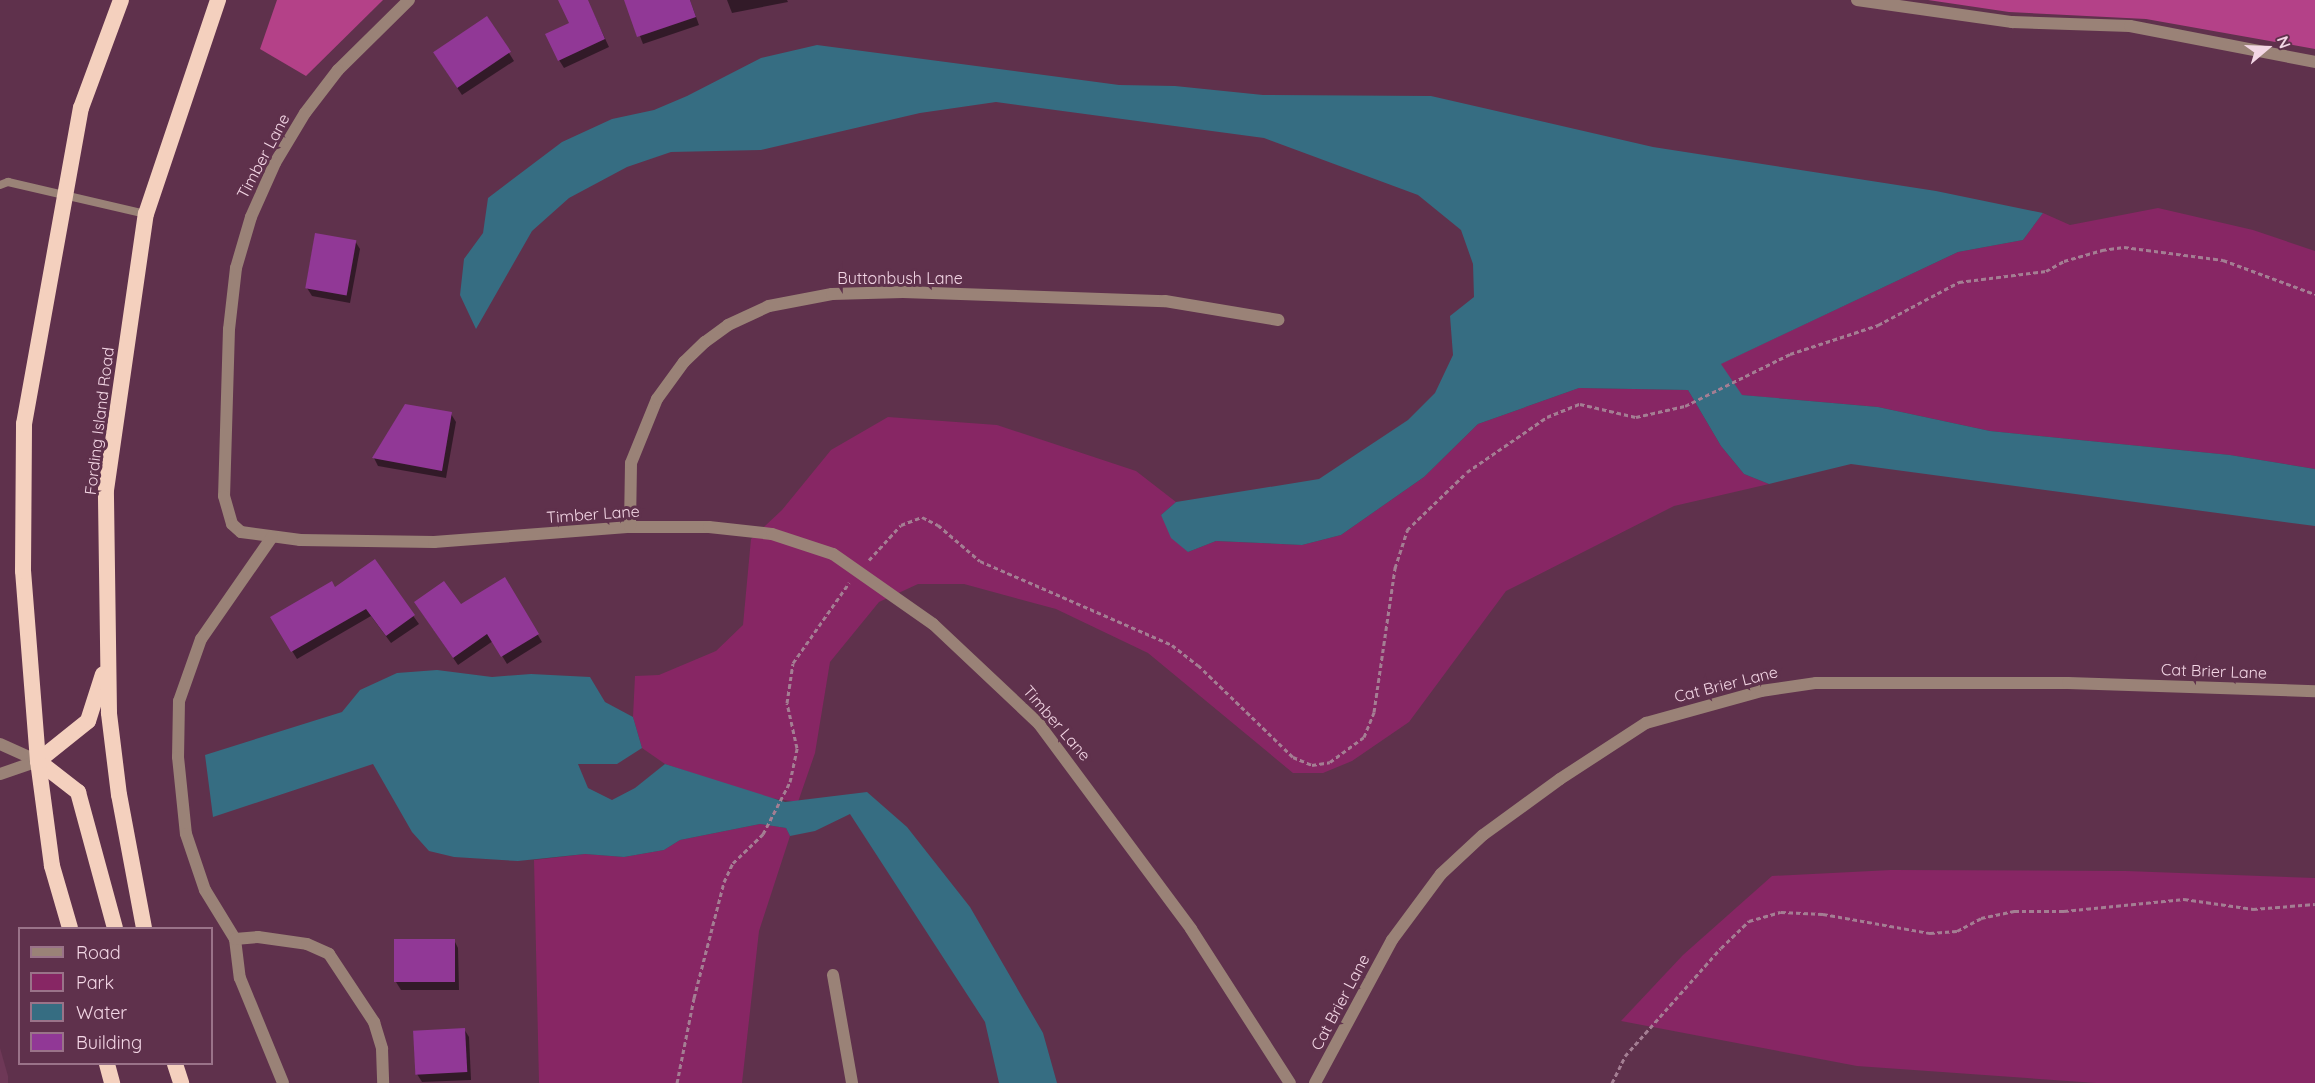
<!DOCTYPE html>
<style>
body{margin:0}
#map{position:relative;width:2315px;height:1083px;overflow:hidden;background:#5f314c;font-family:Quicksand,sans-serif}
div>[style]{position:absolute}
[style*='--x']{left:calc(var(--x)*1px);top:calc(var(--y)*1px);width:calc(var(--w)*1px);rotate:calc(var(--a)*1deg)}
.built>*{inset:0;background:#6e3857}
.green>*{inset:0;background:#872664}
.forest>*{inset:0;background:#b44188}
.water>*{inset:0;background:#366d82}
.shadow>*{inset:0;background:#0007}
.building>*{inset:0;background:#913896;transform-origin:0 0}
.path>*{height:3px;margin-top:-1.5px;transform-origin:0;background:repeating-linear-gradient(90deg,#a47e93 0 4.5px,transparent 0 7.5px)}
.service>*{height:8px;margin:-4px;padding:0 4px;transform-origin:4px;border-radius:4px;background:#9a8277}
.minor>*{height:12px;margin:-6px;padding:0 6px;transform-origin:6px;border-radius:6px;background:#9a8277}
.trunk>*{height:16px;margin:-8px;padding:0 8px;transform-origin:8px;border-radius:8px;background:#f4d0be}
span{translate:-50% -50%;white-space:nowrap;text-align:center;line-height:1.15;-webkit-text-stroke:6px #5f314c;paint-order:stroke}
.street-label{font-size:16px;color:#f3d6e5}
.legend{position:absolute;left:18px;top:927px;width:195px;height:138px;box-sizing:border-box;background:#5f314c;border:2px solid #9a7389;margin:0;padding:8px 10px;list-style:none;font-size:18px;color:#f3d6e5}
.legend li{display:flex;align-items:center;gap:12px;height:30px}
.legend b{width:30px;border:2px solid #9a7389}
.north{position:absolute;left:2237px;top:18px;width:60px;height:60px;-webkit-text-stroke:4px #5f314c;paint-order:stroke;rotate:71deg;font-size:16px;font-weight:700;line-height:24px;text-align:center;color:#f3d6e5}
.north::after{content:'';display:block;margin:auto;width:21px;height:27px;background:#f3d6e5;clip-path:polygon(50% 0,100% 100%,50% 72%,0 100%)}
</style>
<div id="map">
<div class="built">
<div style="clip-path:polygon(0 1048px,8px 1076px,8px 1083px,0 1083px)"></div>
</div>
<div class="green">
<div style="clip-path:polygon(2158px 208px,2253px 230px,2315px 251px,2315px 469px,2230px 455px,1990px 431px,1878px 407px,1741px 395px,1720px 364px,1958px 252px,2023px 240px,2043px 213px,2070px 225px)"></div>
<div style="clip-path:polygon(1579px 388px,1688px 390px,1721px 446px,1744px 474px,1769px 484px,1674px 506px,1506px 591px,1409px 722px,1352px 761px,1323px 773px,1293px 773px,1148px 653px,1056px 609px,964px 584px,918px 584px,879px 602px,830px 662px,815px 753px,798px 802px,763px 797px,665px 764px,642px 748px,633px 717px,635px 676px,659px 675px,716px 651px,743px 625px,751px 539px,782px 510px,831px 450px,888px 417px,997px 425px,1136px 471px,1176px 502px,1161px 515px,1188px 552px,1216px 541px,1302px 545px,1341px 535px,1424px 477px,1478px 424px)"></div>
<div style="clip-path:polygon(760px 824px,786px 828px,790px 836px,759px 931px,742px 1083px,539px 1083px,534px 860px,585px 854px,624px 857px,664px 850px,680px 840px)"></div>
<div style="clip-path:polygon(1891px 870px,2126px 871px,2315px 878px,2315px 1083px,2096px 1083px,1857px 1066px,1621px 1021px,1683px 955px,1772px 876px)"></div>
</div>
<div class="forest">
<div style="clip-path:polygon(277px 0,383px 0,306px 76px,260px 49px)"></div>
<div style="clip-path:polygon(1928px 0,2315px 0,2315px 49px,2146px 19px,2009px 12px)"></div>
</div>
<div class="water">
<div style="clip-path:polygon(817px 45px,1119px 85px,1175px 86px,1263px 95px,1431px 96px,1653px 147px,1936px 191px,2043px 213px,2023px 240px,1958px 252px,1721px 364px,1742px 395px,1878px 407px,1990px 431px,2230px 455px,2315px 469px,2315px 526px,1851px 464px,1769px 484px,1744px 474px,1721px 446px,1688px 390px,1579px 388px,1478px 424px,1424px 477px,1341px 535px,1302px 545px,1216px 541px,1188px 552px,1171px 538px,1161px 515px,1176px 502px,1319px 479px,1408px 420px,1435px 393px,1453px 355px,1450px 316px,1474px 297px,1473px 264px,1461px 230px,1418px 195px,1264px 138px,996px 102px,920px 113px,761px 150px,671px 152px,627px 167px,569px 198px,532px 231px,476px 329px,460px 295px,464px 259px,483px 233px,488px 198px,562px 142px,612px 119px,654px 110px,687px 96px,761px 58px)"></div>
<div style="clip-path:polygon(437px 670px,492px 677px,531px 674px,590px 677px,605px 702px,633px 717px,642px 748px,617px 764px,578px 764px,588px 788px,612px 800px,635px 788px,665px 764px,785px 802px,867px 792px,907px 827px,970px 907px,1043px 1033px,1057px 1083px,999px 1083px,985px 1022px,850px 814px,815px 831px,790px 836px,786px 828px,760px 824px,680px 840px,664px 850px,624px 857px,585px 854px,518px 861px,454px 857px,429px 851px,412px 832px,373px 764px,213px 817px,205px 755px,342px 712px,360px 690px,397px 673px)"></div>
</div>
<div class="shadow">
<div style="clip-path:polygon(560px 0,587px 0,609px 47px,564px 68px,559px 60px,571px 24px)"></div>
<div style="clip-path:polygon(626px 0,690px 0,699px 25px,643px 44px)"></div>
<div style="clip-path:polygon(727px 0,787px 0,788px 2px,732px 13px)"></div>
<div style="clip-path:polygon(509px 53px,514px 61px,462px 95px,439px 60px)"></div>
<div style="clip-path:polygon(355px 241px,360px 249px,350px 303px,312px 296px,307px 288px)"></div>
<div style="clip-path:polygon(451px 414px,456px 422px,446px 478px,378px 466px,374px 458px)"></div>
<div style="clip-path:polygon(374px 561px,419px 624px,391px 643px,371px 616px,297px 659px,272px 618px,335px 590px)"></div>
<div style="clip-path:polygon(505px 579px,542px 642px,507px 664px,493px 641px,458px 665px,420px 610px,460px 606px)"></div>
<div style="clip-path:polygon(454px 940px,458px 948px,459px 990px,401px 990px,396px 982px,396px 941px)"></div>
<div style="clip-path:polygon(464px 1029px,469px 1037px,471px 1080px,422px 1082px,417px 1074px)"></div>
</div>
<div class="building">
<div style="clip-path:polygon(558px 0,588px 0,605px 39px,558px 61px,545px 34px,569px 23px)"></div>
<div style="clip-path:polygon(624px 0,690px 0,696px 17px,637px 37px)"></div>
<div style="left:487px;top:16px;width:43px;height:65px;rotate:56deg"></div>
<div style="left:315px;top:233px;width:42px;height:56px;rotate:10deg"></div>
<div style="clip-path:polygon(405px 404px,452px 412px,442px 471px,372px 458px)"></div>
<div style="clip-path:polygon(375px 559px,415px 615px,386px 636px,366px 609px,291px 652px,270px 617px,332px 581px,335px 587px)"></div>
<div style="clip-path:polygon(505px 577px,539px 634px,501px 657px,487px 634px,453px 658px,414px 602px,444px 581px,461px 604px)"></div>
<div style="left:394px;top:939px;width:61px;height:43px"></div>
<div style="left:465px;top:1028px;width:44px;height:52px;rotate:87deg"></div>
</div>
<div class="path">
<div style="--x:869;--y:560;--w:47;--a:-47.6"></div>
<div style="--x:901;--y:525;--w:22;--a:-21"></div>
<div style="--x:922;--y:517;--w:18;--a:27"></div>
<div style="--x:938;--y:525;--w:55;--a:40.6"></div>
<div style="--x:980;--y:561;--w:210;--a:23.6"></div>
<div style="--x:1172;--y:645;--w:33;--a:38"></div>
<div style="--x:1198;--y:665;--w:132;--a:44.1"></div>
<div style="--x:1293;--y:757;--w:21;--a:23"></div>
<div style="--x:1312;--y:765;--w:18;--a:-9"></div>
<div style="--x:1330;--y:762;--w:42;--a:-36.3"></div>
<div style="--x:1364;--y:737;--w:27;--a:-68"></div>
<div style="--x:1374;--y:712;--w:146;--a:-81.7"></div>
<div style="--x:1395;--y:568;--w:40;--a:-72"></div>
<div style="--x:1407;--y:530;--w:83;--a:-44"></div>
<div style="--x:1467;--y:472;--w:97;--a:-34.5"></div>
<div style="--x:1547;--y:417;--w:35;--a:-22"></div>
<div style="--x:1580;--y:404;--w:57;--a:13.1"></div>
<div style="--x:1636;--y:417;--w:50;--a:-12.7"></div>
<div style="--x:1685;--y:406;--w:117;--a:-26.3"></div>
<div style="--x:1790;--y:354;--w:93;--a:-18.2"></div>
<div style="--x:1878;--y:325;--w:92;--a:-28"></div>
<div style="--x:1959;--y:282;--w:88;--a:-7.2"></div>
<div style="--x:2046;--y:271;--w:21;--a:-29"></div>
<div style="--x:2064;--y:261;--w:40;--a:-16"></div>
<div style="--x:2102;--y:250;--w:22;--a:-8"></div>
<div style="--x:2124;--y:247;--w:100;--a:7.5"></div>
<div style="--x:2223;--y:260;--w:98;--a:20.3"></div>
<div style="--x:677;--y:1083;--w:87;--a:-78.7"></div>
<div style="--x:694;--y:998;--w:120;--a:-75.5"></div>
<div style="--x:724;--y:882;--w:21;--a:-65"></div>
<div style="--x:733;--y:863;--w:42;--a:-44"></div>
<div style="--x:763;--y:834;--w:59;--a:-62.6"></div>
<div style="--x:790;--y:782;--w:35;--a:-78"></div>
<div style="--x:797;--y:748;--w:46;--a:-102.5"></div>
<div style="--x:787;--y:703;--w:40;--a:-81.5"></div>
<div style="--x:793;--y:663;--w:98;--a:-55"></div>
<div style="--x:1612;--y:1083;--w:30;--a:-64"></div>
<div style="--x:1625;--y:1056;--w:144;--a:-48.4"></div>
<div style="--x:1721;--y:948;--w:39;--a:-44"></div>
<div style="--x:1749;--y:921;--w:33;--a:-16"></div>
<div style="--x:1781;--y:912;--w:42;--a:2.7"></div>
<div style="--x:1823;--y:914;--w:109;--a:10.1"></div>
<div style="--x:1930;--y:933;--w:27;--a:-4"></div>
<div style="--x:1957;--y:931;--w:27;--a:-28"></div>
<div style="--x:1981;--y:918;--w:34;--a:-12"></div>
<div style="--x:2014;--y:911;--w:50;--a:0"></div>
<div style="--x:2064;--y:911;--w:121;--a:-5.7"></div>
<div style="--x:2184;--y:899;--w:70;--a:8.2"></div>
<div style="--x:2253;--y:909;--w:62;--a:-4.6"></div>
</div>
<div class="service">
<div style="--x:0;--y:185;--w:9;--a:-21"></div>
<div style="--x:8;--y:182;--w:142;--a:13.1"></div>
</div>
<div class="minor">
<div style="--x:409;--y:0;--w:100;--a:135.4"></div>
<div style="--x:338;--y:70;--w:54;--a:127.5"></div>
<div style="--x:305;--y:113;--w:58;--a:121"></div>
<div style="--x:275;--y:163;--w:59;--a:114"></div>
<div style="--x:251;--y:217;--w:53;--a:106.4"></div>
<div style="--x:236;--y:268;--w:61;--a:96.5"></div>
<div style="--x:229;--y:329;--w:167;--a:91.7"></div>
<div style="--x:224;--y:496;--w:29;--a:74"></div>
<div style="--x:232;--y:524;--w:12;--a:42"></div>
<div style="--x:241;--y:532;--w:60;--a:7.7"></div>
<div style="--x:300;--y:540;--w:134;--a:0.9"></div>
<div style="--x:434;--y:542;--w:197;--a:-4.4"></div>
<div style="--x:630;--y:527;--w:79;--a:0"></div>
<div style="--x:709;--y:527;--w:63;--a:6.3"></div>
<div style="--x:772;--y:534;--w:64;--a:18.2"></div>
<div style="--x:833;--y:554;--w:122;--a:35"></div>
<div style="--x:933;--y:624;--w:146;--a:43.3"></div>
<div style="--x:1039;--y:724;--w:255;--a:53.4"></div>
<div style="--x:1191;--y:929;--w:183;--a:57.3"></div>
<div style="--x:1857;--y:0;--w:157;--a:8.1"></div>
<div style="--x:2012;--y:22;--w:118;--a:1.9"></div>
<div style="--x:2130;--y:26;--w:188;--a:11"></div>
<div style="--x:630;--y:527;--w:64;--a:-89.1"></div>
<div style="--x:631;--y:463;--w:69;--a:-67.9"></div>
<div style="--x:657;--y:399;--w:46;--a:-53.9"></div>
<div style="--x:684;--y:362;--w:29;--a:-44"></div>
<div style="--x:705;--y:342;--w:29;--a:-36"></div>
<div style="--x:728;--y:325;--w:45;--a:-24.9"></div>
<div style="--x:769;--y:306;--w:64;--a:-10.8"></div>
<div style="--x:832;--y:294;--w:71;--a:-1.6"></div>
<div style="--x:903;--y:292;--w:262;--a:2"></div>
<div style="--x:1165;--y:301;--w:115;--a:9.5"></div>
<div style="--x:272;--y:537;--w:124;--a:124.8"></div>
<div style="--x:201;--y:639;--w:66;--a:109.5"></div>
<div style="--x:179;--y:701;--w:56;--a:91"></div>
<div style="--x:178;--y:757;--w:77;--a:84.1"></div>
<div style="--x:186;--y:834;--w:59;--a:71.3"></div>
<div style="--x:205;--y:890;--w:57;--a:58.5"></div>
<div style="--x:235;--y:939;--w:39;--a:83"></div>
<div style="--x:240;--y:978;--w:113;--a:67.7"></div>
<div style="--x:0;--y:744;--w:42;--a:24.1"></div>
<div style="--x:0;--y:774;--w:40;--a:-18.9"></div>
<div style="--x:235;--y:939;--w:23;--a:-5"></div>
<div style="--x:258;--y:937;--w:49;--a:8.1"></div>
<div style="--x:307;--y:944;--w:24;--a:24"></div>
<div style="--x:329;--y:954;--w:82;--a:56.5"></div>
<div style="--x:374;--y:1022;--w:28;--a:73"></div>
<div style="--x:382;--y:1049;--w:34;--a:88"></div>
<div style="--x:833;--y:975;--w:110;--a:80"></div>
<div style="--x:1315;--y:1083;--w:162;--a:-61.7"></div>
<div style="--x:1392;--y:940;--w:82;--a:-53.4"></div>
<div style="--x:1441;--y:874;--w:57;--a:-42.9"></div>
<div style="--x:1483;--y:835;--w:95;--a:-36"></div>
<div style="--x:1560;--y:779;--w:103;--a:-33.1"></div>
<div style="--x:1646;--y:723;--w:119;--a:-15.5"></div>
<div style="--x:1761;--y:691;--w:56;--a:-8.3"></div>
<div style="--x:1816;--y:683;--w:252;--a:0"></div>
<div style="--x:2068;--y:683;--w:247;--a:1.9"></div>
</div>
<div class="trunk">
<div style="--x:38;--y:761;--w:51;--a:37.8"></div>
<div style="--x:78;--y:792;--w:141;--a:74.8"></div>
<div style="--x:38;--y:761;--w:64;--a:-38.7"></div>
<div style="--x:88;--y:721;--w:49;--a:-72.3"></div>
<div style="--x:70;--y:928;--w:65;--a:-106.2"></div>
<div style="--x:52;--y:866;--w:106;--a:-97.6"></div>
<div style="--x:38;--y:761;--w:191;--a:-94.5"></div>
<div style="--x:23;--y:571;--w:147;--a:-89.6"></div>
<div style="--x:24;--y:424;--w:321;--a:-79.8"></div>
<div style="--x:81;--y:108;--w:115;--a:-69.7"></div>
<div style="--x:144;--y:928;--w:135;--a:-100.6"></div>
<div style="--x:119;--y:795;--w:83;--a:-97"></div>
<div style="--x:109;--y:713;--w:223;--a:-90.8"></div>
<div style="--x:106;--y:490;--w:279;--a:-81.8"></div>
<div style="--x:146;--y:214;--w:226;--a:-71.4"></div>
<div style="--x:107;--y:1064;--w:20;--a:75"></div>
<div style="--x:175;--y:1064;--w:20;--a:72"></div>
</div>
<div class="street-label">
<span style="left:263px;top:156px;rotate:-62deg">Timber Lane</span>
<span style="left:900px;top:278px">Buttonbush Lane</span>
<span style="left:99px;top:421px;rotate:-83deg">Fording Island Road</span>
<span style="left:593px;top:514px;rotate:-4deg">Timber Lane</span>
<span style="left:2214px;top:671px;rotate:2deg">Cat Brier Lane</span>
<span style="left:1726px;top:684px;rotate:-14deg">Cat Brier Lane</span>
<span style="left:1057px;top:723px;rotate:49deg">Timber Lane</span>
<span style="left:1340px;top:1002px;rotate:-62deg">Cat Brier Lane</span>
</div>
<ul class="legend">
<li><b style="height:8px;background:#9a8277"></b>Road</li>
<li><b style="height:16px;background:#872664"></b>Park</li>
<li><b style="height:16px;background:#366d82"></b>Water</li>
<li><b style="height:16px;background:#913896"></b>Building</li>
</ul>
<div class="north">N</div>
</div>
